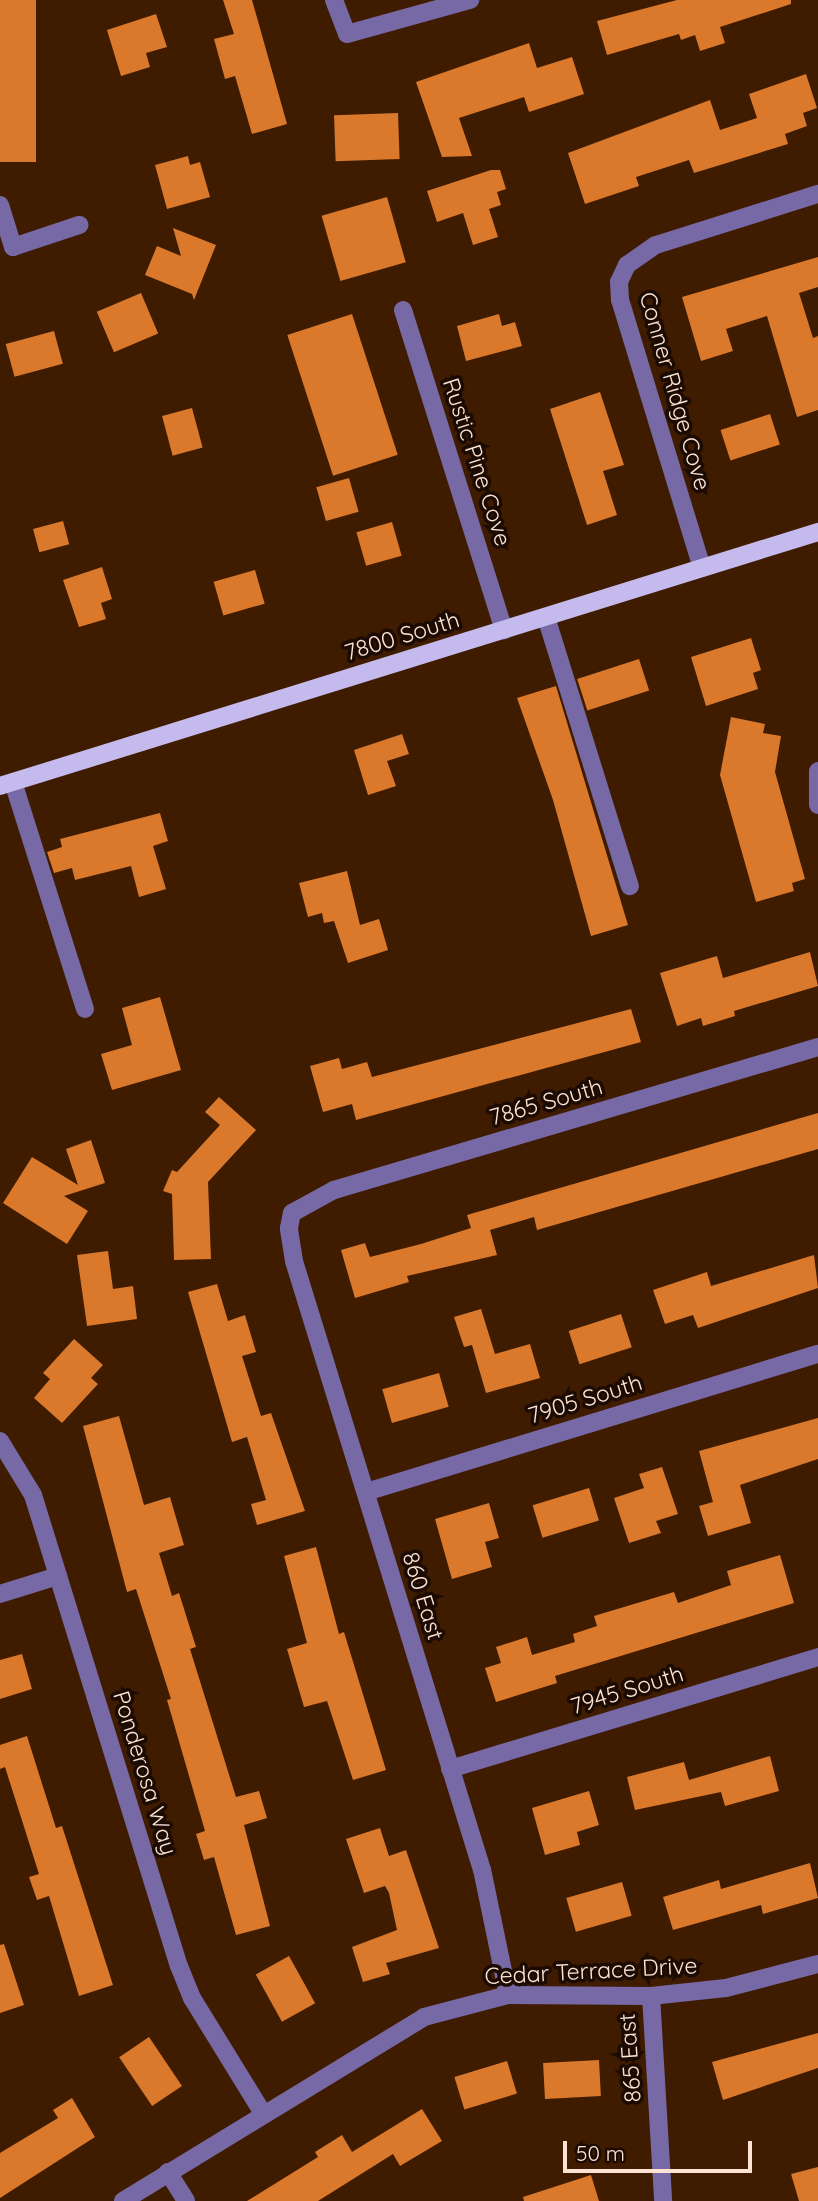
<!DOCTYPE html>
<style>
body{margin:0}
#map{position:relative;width:818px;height:2201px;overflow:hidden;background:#3f1b00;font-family:Quicksand,sans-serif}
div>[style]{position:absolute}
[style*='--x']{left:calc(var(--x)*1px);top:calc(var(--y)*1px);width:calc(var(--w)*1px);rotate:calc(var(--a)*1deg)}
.building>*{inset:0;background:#da792b;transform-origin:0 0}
.minor>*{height:18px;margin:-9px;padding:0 9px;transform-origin:9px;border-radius:9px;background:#7769a6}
.major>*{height:18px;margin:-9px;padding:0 9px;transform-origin:9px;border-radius:9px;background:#c5baed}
span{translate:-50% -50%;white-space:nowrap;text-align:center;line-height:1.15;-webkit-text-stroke:7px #1b0b02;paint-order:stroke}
.street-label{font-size:23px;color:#fce3d4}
.scale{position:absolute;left:563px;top:2141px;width:189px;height:32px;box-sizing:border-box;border:4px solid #fce3d4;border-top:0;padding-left:9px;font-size:21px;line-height:24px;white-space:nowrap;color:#fce3d4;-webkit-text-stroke:5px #1b0b02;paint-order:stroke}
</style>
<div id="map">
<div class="building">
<div style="left:0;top:0;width:36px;height:162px"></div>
<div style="clip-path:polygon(223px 0,252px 0,287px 124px,252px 134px,235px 76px,225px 79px,214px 39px,234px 34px)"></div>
<div style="clip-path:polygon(677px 0,791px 0,791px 4px,720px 27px,725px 43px,700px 51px,695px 35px,681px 40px,679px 34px,607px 55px,597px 21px)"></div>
<div style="clip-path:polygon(156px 14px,167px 47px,146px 53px,150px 67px,121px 76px,107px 30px)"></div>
<div style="clip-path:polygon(529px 43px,537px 68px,572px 57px,584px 94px,529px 112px,524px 97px,459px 118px,472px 156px,442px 157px,416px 82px)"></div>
<div style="clip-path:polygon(806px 74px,817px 108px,803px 113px,807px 126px,785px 134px,788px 144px,694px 173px,689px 160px,636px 177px,639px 186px,585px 204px,568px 153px,710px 100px,720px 130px,757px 118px,749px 94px)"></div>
<div style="left:398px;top:113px;width:46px;height:64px;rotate:88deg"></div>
<div style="clip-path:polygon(188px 156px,190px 165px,200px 162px,210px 197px,167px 209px,155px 165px)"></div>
<div style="clip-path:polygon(491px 170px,500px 170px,506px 189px,497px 192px,501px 205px,489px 209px,498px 237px,473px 245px,463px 213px,437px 222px,427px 191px)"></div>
<div style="left:387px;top:197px;width:68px;height:68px;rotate:74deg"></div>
<div style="clip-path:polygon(173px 228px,216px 245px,194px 300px,192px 294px,145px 275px,157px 246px,181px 256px)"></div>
<div style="clip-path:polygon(818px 257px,818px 287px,799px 293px,813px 338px,818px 336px,818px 410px,797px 417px,767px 316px,726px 329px,733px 351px,701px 361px,682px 297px)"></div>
<div style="left:141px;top:293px;width:44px;height:48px;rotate:67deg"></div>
<div style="left:352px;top:314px;width:148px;height:68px;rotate:72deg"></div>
<div style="clip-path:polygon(499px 314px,502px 326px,515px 322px,522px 346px,466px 361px,457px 326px)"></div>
<div style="left:54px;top:331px;width:34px;height:50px;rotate:75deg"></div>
<div style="clip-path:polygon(600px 392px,624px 465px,603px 471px,617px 515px,587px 525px,550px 409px)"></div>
<div style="left:192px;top:408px;width:41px;height:31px;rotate:75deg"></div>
<div style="left:770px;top:414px;width:32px;height:52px;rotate:72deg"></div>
<div style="left:349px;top:478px;width:35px;height:34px;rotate:74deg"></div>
<div style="left:63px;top:521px;width:24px;height:31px;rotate:75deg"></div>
<div style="left:392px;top:522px;width:35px;height:37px;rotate:74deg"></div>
<div style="clip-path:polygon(102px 567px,112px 599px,101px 603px,106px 619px,79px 627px,63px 580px)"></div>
<div style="left:255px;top:570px;width:35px;height:43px;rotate:74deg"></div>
<div style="clip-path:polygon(751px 638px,761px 670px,753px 673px,758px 689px,706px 706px,691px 657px)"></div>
<div style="left:639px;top:659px;width:33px;height:65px;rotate:72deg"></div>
<div style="clip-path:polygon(556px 686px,628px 925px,591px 936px,553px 800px,517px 698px)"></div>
<div style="clip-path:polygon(731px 717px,765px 724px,763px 733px,781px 736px,775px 772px,805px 879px,792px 883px,794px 891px,756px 902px,720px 775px)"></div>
<div style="clip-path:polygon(402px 734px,409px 754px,387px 761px,396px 786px,368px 795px,354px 750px)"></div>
<div style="clip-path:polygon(160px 813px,168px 841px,153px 846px,166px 889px,139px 897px,131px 866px,75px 880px,72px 868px,54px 873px,47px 852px,62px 847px,60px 839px)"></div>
<div style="clip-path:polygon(347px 871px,360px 925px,379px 919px,388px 950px,348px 963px,334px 921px,324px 923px,322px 913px,308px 917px,299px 883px)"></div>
<div style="clip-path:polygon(810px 952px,818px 986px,734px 1011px,735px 1016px,703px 1026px,701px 1018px,677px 1026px,660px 973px,717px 956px,723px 978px)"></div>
<div style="clip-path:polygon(160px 997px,181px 1070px,112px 1090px,101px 1054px,132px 1045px,122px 1008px)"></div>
<div style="clip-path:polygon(631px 1009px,641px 1042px,356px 1120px,352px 1104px,323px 1112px,310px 1066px,339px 1058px,342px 1069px,367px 1062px,372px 1077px)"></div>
<div style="clip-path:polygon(219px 1097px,256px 1130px,208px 1182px,211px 1259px,174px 1260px,172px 1194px,163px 1191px,172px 1170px,177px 1172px,220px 1125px,205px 1112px)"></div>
<div style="clip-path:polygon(818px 1113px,818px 1149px,537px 1230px,534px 1217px,490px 1230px,497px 1255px,407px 1276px,409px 1282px,355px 1298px,341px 1250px,365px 1243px,370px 1257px,421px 1244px,471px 1228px,467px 1215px)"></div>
<div style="clip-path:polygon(91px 1140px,105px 1183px,64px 1196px,88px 1211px,67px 1244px,3px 1203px,32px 1157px,78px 1185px,66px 1149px)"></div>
<div style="clip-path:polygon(108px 1251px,113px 1289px,133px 1286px,137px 1319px,87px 1326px,77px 1255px)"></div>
<div style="clip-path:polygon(814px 1255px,818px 1288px,698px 1328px,693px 1315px,665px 1324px,653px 1290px,707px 1272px,711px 1286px)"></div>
<div style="clip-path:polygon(217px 1284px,228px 1321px,245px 1315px,256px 1352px,242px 1356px,261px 1416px,271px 1413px,305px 1511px,257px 1525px,251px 1504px,266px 1500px,247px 1437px,232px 1442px,188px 1292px)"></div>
<div style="clip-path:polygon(481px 1309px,495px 1354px,530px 1344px,540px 1378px,486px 1393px,472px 1345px,464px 1347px,454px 1317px)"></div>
<div style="left:621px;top:1314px;width:35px;height:55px;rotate:72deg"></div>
<div style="clip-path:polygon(74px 1339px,103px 1365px,91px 1378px,98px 1384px,62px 1423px,34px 1398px,50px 1379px,43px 1373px)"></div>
<div style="left:439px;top:1373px;width:35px;height:59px;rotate:74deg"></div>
<div style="clip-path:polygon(119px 1416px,144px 1505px,170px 1497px,184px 1545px,159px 1553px,172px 1596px,179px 1593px,196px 1647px,190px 1649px,236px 1797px,259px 1791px,267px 1818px,244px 1825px,270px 1926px,236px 1935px,214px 1857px,204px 1860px,196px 1834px,205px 1831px,167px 1700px,171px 1699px,136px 1589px,127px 1592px,83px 1426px)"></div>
<div style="clip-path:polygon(818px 1418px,818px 1459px,740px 1485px,751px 1523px,708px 1536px,699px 1506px,713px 1502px,699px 1451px)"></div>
<div style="clip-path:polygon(662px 1467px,678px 1514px,656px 1521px,661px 1533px,629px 1543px,614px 1498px,644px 1488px,639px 1474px)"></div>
<div style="left:589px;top:1488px;width:34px;height:59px;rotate:73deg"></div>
<div style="clip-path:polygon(489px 1503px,499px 1538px,485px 1542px,492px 1567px,452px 1579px,435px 1519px)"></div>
<div style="clip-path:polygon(316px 1547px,339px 1634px,344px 1632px,386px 1770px,353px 1780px,327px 1701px,304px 1707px,287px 1649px,307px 1643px,284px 1556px)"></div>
<div style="clip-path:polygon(780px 1555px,794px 1603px,555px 1676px,557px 1683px,496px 1702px,485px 1668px,501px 1663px,496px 1647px,527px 1637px,532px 1655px,575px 1642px,573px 1634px,597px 1626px,594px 1616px,674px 1592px,678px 1603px,731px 1585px,727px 1571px)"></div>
<div style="clip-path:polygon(22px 1654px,32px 1689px,0 1699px,0 1660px)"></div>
<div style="clip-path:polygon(27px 1736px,56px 1828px,62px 1826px,113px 1985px,79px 1996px,49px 1896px,37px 1900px,29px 1877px,39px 1874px,5px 1767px,0 1769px,0 1745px)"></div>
<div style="clip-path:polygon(770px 1756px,779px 1791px,725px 1806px,721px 1792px,635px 1810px,627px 1777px,684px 1762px,689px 1780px)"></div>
<div style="clip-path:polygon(589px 1791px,599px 1825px,577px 1832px,580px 1845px,545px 1855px,532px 1808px)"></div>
<div style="clip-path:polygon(380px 1828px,389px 1856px,406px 1850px,439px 1948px,386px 1963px,390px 1974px,363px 1982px,352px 1947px,397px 1930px,389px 1893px,385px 1886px,364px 1893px,346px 1839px)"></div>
<div style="clip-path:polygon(810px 1863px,818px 1898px,763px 1914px,761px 1905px,673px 1930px,663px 1897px,719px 1880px,721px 1889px)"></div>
<div style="left:622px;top:1882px;width:35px;height:58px;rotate:74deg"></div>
<div style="clip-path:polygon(4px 1944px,24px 2005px,0 2013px,0 1945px)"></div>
<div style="left:289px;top:1956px;width:54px;height:38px;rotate:61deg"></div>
<div style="clip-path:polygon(818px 2033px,818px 2068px,723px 2100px,712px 2062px)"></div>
<div style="left:149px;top:2037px;width:59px;height:36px;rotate:56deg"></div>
<div style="left:599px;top:2060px;width:36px;height:56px;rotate:87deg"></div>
<div style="left:507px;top:2061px;width:34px;height:55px;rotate:73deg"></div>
<div style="clip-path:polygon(72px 2098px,95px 2137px,0 2198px,0 2153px,58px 2118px,53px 2110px)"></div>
<div style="clip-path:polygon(422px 2109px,442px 2141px,400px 2166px,393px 2154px,318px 2201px,247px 2201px,318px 2157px,315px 2152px,342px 2135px,352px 2152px)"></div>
<div style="clip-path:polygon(818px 2167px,818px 2201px,799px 2201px,791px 2174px)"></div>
<div style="clip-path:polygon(591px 2175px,599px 2201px,524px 2201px,523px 2197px)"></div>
</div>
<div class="minor">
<div style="--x:334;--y:0;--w:36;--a:69"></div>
<div style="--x:347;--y:34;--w:128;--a:-15.5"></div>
<div style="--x:0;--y:205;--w:44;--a:72.8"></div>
<div style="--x:13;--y:247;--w:70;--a:-18.4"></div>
<div style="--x:403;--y:310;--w:336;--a:72.5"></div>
<div style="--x:702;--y:568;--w:280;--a:-107"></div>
<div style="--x:620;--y:300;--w:18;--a:-93"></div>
<div style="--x:619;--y:282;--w:19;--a:-65"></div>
<div style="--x:627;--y:265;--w:35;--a:-35"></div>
<div style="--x:656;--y:245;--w:170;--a:-17.5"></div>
<div style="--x:546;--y:617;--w:282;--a:72.7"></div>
<div style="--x:818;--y:771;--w:34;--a:90"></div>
<div style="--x:13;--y:782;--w:238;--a:72.4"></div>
<div style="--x:0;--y:1441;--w:63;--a:58.6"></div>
<div style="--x:33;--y:1495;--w:493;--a:72.8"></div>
<div style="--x:179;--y:1966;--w:35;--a:68"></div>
<div style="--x:192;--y:1998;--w:134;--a:58.4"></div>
<div style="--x:366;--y:1492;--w:473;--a:-17"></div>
<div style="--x:0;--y:1594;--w:61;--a:-17.2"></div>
<div style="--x:450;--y:1769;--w:385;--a:-16.9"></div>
<div style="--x:508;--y:1995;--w:128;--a:-101.7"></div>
<div style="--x:482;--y:1870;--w:637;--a:-107.16"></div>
<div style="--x:294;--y:1261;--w:33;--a:-99"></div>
<div style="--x:289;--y:1228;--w:15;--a:-79"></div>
<div style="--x:292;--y:1213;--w:48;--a:-28.7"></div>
<div style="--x:334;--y:1190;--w:505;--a:-16.46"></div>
<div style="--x:651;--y:1996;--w:205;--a:86.6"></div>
<div style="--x:168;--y:2172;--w:34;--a:58"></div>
<div style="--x:123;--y:2201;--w:353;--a:-31.4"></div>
<div style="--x:424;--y:2017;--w:87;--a:-14.7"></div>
<div style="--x:508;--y:1995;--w:143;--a:0.4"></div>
<div style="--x:651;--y:1996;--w:75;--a:-6.1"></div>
<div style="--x:726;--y:1988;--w:95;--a:-14.6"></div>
</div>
<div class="major">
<div style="--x:0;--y:786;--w:857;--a:-17.25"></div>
</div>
<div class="street-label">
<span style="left:675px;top:391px;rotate:74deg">Conner Ridge Cove</span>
<span style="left:477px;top:462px;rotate:72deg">Rustic Pine Cove</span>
<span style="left:402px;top:636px;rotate:-17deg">7800 South</span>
<span style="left:546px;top:1102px;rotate:-16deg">7865 South</span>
<span style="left:585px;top:1399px;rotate:-17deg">7905 South</span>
<span style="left:423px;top:1596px;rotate:73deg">860 East</span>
<span style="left:627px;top:1690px;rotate:-17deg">7945 South</span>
<span style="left:145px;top:1773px;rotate:73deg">Ponderosa Way</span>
<span style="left:591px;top:1971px;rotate:-3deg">Cedar Terrace Drive</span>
<span style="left:630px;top:2058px;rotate:-94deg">865 East</span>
</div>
<div class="scale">50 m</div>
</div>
